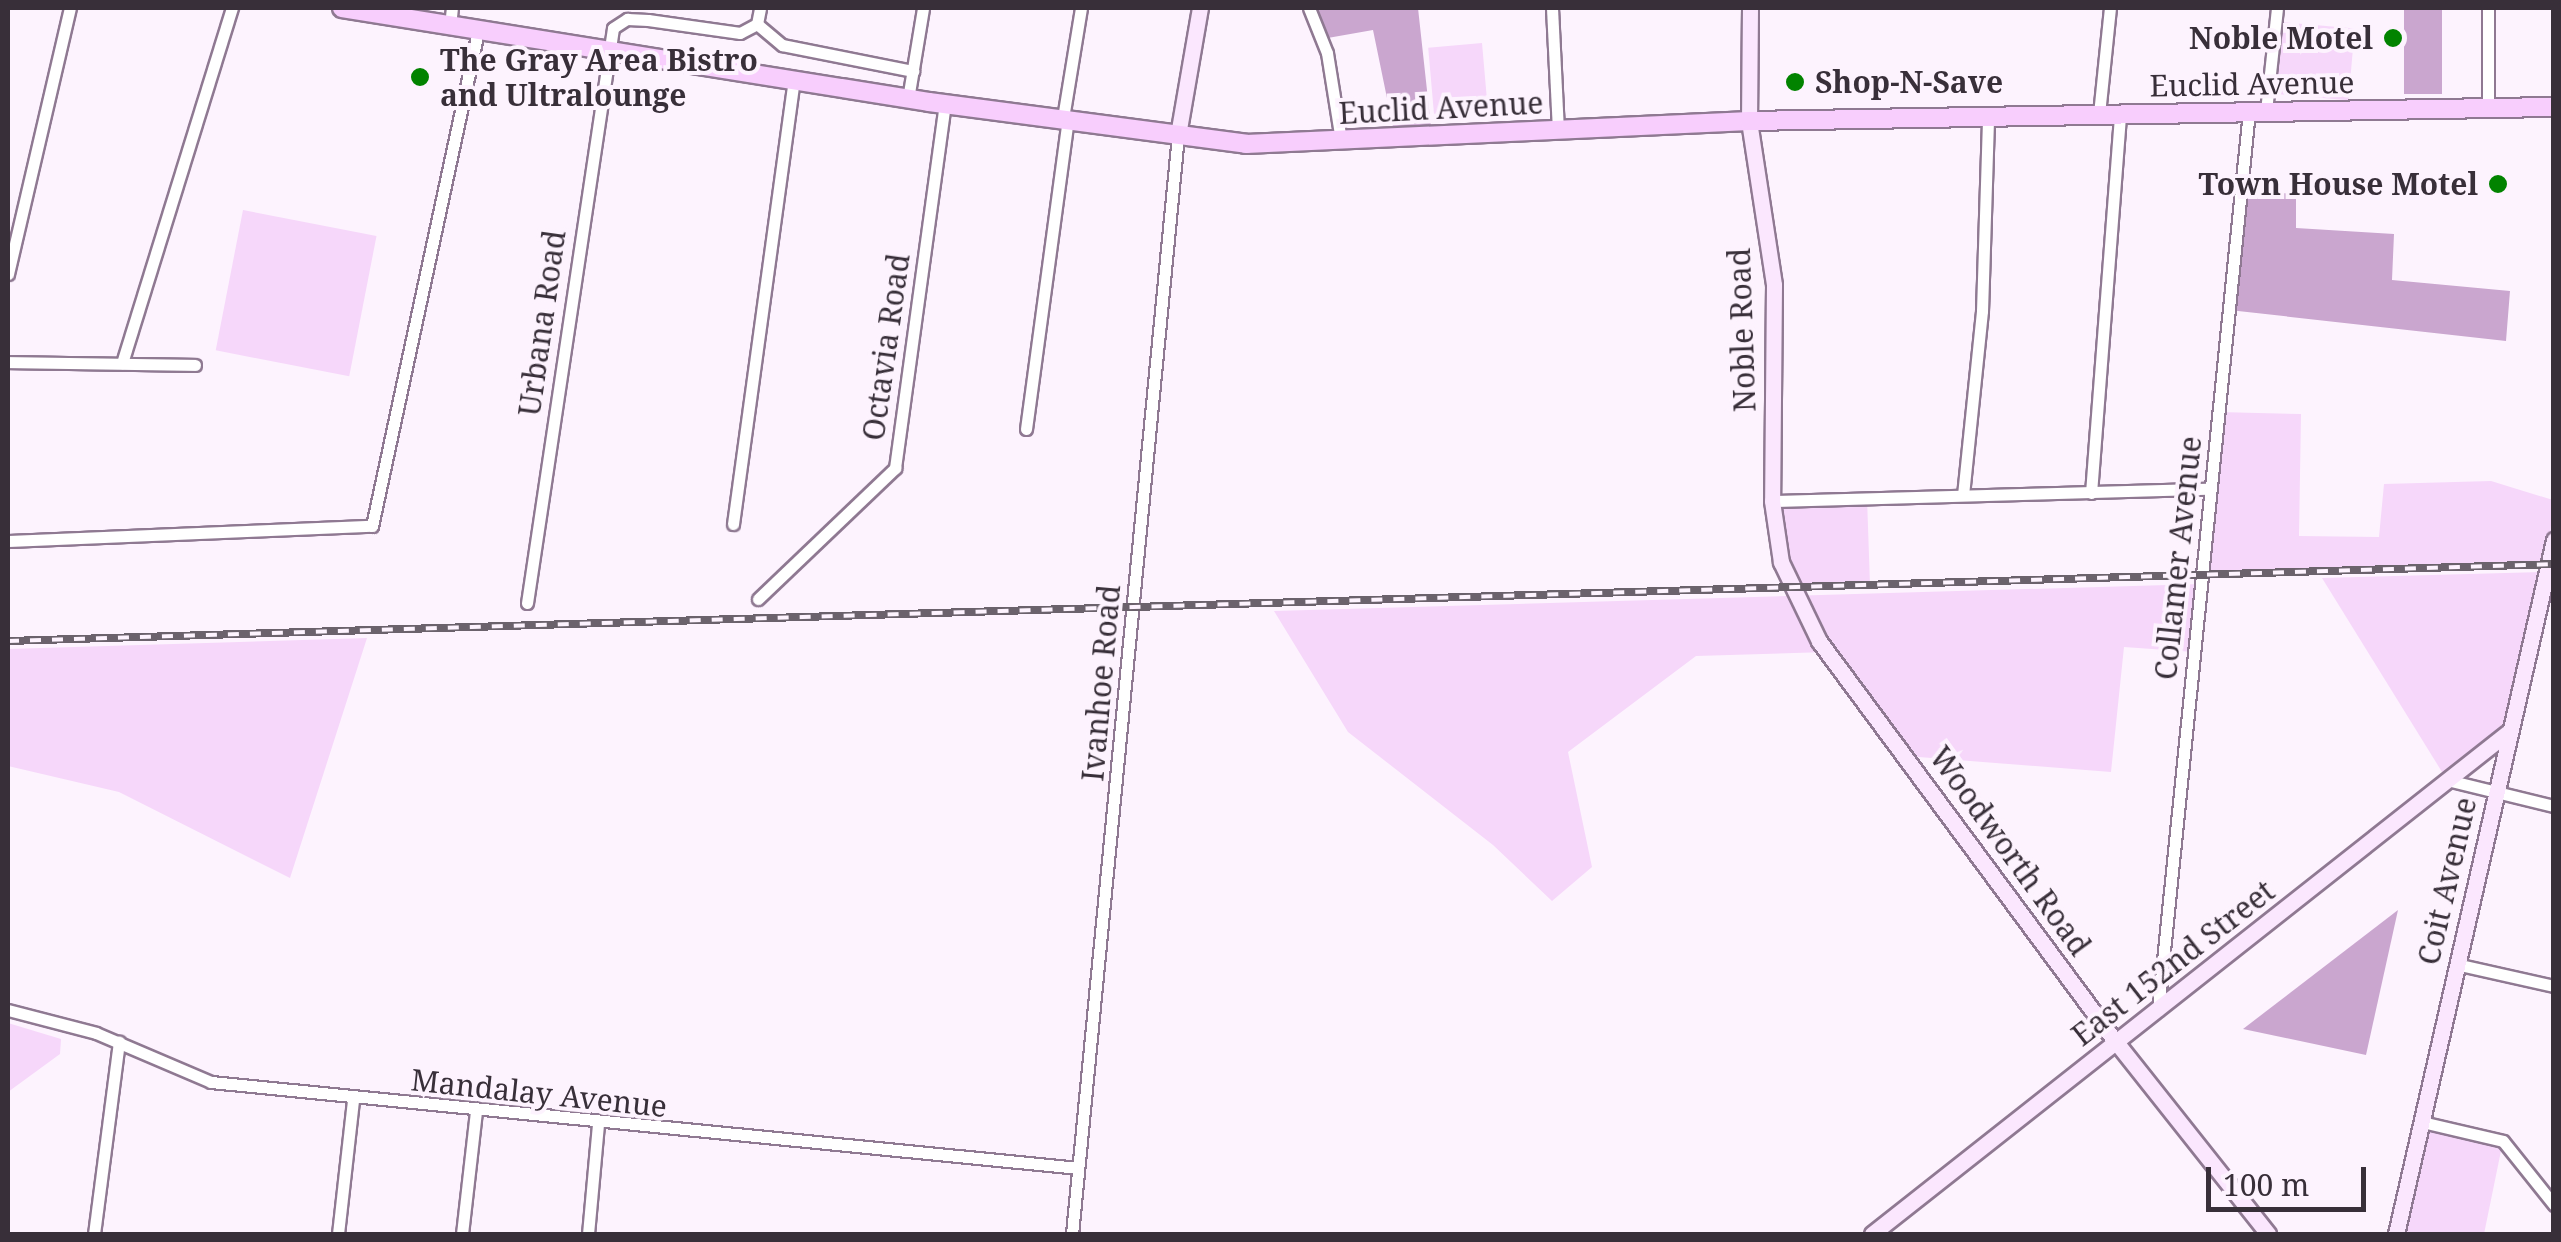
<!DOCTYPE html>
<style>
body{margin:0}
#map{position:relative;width:2561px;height:1242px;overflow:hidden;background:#fdf3fe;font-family:"Noto Serif",serif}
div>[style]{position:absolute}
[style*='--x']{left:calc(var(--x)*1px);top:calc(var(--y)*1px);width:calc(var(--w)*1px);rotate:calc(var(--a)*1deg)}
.green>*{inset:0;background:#f6d7fa;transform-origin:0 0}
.forest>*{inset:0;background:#caa6cf;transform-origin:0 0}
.roads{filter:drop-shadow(2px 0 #8f7992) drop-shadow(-2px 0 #8f7992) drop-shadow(0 2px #8f7992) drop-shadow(0 -2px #8f7992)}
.street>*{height:11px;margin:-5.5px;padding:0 5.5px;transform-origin:5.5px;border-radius:5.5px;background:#fff}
.secondary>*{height:15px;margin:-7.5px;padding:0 7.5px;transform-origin:7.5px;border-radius:7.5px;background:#fbe7fe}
.primary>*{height:18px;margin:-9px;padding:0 9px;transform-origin:9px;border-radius:9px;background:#f8cefd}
.rail>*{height:8px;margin-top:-4px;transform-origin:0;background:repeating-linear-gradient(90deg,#fdf3fe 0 11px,#6b626c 0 22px);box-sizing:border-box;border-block:2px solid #6b626c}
.dots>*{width:28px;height:28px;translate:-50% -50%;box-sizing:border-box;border:5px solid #fdf3fe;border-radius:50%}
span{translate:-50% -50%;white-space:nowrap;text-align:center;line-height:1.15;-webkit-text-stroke:8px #fdf3fe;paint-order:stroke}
.poi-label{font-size:30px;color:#382f39;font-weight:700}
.right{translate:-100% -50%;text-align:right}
.left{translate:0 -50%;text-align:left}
.street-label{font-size:30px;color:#382f39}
.frame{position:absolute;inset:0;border:10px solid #382f39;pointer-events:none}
.scale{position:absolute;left:2206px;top:1167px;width:160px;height:45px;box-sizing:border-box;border:5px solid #382f39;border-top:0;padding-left:12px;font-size:30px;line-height:35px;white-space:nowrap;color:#382f39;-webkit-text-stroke:8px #fdf3fe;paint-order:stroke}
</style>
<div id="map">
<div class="green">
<div style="left:2280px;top:22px;width:75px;height:72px;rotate:5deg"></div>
<div style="left:1482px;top:43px;width:68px;height:54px;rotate:85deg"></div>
<div style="left:243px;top:210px;width:136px;height:143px;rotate:11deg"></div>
<div style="clip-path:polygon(2218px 412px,2301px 414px,2299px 536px,2379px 537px,2384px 484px,2491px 481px,2553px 500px,2548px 563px,2202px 575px)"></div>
<div style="clip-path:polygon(1867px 498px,1870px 585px,1792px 588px,1772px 501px)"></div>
<div style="clip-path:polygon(2546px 572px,2507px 733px,2447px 780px,2322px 578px)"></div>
<div style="clip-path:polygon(2201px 584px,2194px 652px,2124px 647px,2111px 772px,1906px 756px,1827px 652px,1696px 656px,1568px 752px,1592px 867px,1552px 901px,1493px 845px,1348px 732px,1274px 611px)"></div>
<div style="clip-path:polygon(367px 638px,290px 878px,119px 792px,8px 766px,8px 649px)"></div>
<div style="clip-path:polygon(8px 1023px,61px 1039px,60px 1054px,8px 1092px)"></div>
<div style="clip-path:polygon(2422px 1122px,2503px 1141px,2484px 1234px,2396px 1234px)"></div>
</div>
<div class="forest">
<div style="clip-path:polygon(1309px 8px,1418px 8px,1432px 136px,1395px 137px,1373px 30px,1322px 39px)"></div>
<div style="left:2404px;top:8px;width:38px;height:86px"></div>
<div style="clip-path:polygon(2241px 190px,2296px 194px,2296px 228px,2394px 234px,2392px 280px,2510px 291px,2506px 341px,2229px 310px)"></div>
<div style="clip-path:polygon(2398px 910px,2366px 1055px,2243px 1029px)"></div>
</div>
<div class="roads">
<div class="street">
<div style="--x:1309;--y:8;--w:48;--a:68.2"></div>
<div style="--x:1327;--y:53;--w:88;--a:80.9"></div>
<div style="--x:1552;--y:8;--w:122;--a:87.2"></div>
<div style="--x:757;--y:24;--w:33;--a:40"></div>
<div style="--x:782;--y:45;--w:134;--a:11.2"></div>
<div style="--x:450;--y:26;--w:18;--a:-84"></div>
<div style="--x:908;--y:99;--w:92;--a:-80.6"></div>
<div style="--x:2488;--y:107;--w:99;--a:-90"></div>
<div style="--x:2266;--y:111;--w:104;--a:-83.9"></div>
<div style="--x:2099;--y:114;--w:107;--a:-84.1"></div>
<div style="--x:1063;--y:118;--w:111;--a:-80.7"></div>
<div style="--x:8;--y:274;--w:273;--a:-76.9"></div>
<div style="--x:8;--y:362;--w:187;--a:0.9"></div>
<div style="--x:122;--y:363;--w:372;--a:-72.8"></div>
<div style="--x:1026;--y:429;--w:314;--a:-82.3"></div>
<div style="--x:2091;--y:493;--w:380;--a:-85.6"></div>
<div style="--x:1963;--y:495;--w:185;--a:-84.1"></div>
<div style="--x:1982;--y:311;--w:195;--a:-88.2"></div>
<div style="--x:1772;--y:501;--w:438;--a:-1.6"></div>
<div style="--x:733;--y:524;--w:449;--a:-82.2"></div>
<div style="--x:8;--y:541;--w:364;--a:-2.4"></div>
<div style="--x:372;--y:526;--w:506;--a:-77.91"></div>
<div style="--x:758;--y:599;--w:190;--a:-43.7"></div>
<div style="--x:895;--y:468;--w:367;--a:-82.2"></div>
<div style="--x:527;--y:603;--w:581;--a:-81.49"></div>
<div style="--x:613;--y:28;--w:17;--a:-33"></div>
<div style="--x:627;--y:19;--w:21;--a:3"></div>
<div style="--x:648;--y:20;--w:93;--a:8"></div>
<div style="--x:740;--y:33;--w:19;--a:-28"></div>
<div style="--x:757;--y:24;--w:16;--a:-79"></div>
<div style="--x:2447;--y:780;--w:110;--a:13.7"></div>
<div style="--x:2456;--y:964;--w:100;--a:12.7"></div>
<div style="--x:8;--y:1010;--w:91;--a:14.6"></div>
<div style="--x:96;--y:1033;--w:125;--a:23.1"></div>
<div style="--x:211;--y:1082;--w:871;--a:5.66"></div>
<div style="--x:2158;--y:1010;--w:904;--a:-84.22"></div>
<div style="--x:2422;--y:1122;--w:83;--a:13.2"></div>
<div style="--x:2503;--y:1141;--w:82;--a:51.4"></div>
<div style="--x:94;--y:1234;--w:194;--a:-82.6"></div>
<div style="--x:338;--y:1234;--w:135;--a:-83.6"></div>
<div style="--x:462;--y:1234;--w:124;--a:-83.5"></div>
<div style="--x:588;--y:1234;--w:109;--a:-84.8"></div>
<div style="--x:1072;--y:1234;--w:1104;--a:-84.49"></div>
</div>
<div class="secondary">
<div style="--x:1750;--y:8;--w:113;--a:90.5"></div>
<div style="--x:1749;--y:121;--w:166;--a:81.3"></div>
<div style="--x:1774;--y:285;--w:216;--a:90.5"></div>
<div style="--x:1772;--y:501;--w:62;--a:81.6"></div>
<div style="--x:1781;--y:562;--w:88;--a:64.3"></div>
<div style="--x:1819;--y:641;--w:499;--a:53.5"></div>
<div style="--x:2116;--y:1042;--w:245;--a:51.6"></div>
<div style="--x:1178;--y:135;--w:129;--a:-80.2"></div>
<div style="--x:1872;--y:1234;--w:809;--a:-38.27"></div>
<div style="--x:2396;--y:1234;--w:712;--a:-77.17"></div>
</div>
<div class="primary">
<div style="--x:342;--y:8;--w:594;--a:9.1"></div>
<div style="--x:929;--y:102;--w:320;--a:7.5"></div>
<div style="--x:1246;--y:144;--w:504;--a:-2.62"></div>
<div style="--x:1749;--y:121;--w:805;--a:-1"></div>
</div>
</div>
<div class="rail">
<div style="--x:8;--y:641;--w:2547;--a:-1.73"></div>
</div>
<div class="dots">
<div style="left:2393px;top:38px;background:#028300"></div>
<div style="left:420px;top:77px;background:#028300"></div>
<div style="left:1795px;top:82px;background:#028300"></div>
<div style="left:2498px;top:184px;background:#028300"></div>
</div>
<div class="poi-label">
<span class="right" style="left:2373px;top:38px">Noble Motel</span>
<span class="left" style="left:440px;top:77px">The Gray Area Bistro<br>and Ultralounge</span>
<span class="left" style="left:1815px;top:82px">Shop-N-Save</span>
<span class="right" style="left:2478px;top:184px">Town House Motel</span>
</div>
<div class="street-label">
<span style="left:2252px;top:84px;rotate:-1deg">Euclid Avenue</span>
<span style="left:1441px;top:108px;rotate:-3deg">Euclid Avenue</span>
<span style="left:542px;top:323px;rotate:-82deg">Urbana Road</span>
<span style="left:1742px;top:330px;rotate:-92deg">Noble Road</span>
<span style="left:886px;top:347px;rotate:-82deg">Octavia Road</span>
<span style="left:2178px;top:558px;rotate:-84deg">Collamer Avenue</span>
<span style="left:1101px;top:683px;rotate:-85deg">Ivanhoe Road</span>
<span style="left:2010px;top:851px;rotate:54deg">Woodworth Road</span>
<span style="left:2447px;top:881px;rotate:-77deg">Coit Avenue</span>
<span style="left:2173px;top:963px;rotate:-38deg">East 152nd Street</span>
<span style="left:539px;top:1093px;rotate:6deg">Mandalay Avenue</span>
</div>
<div class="frame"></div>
<div class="scale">100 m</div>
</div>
